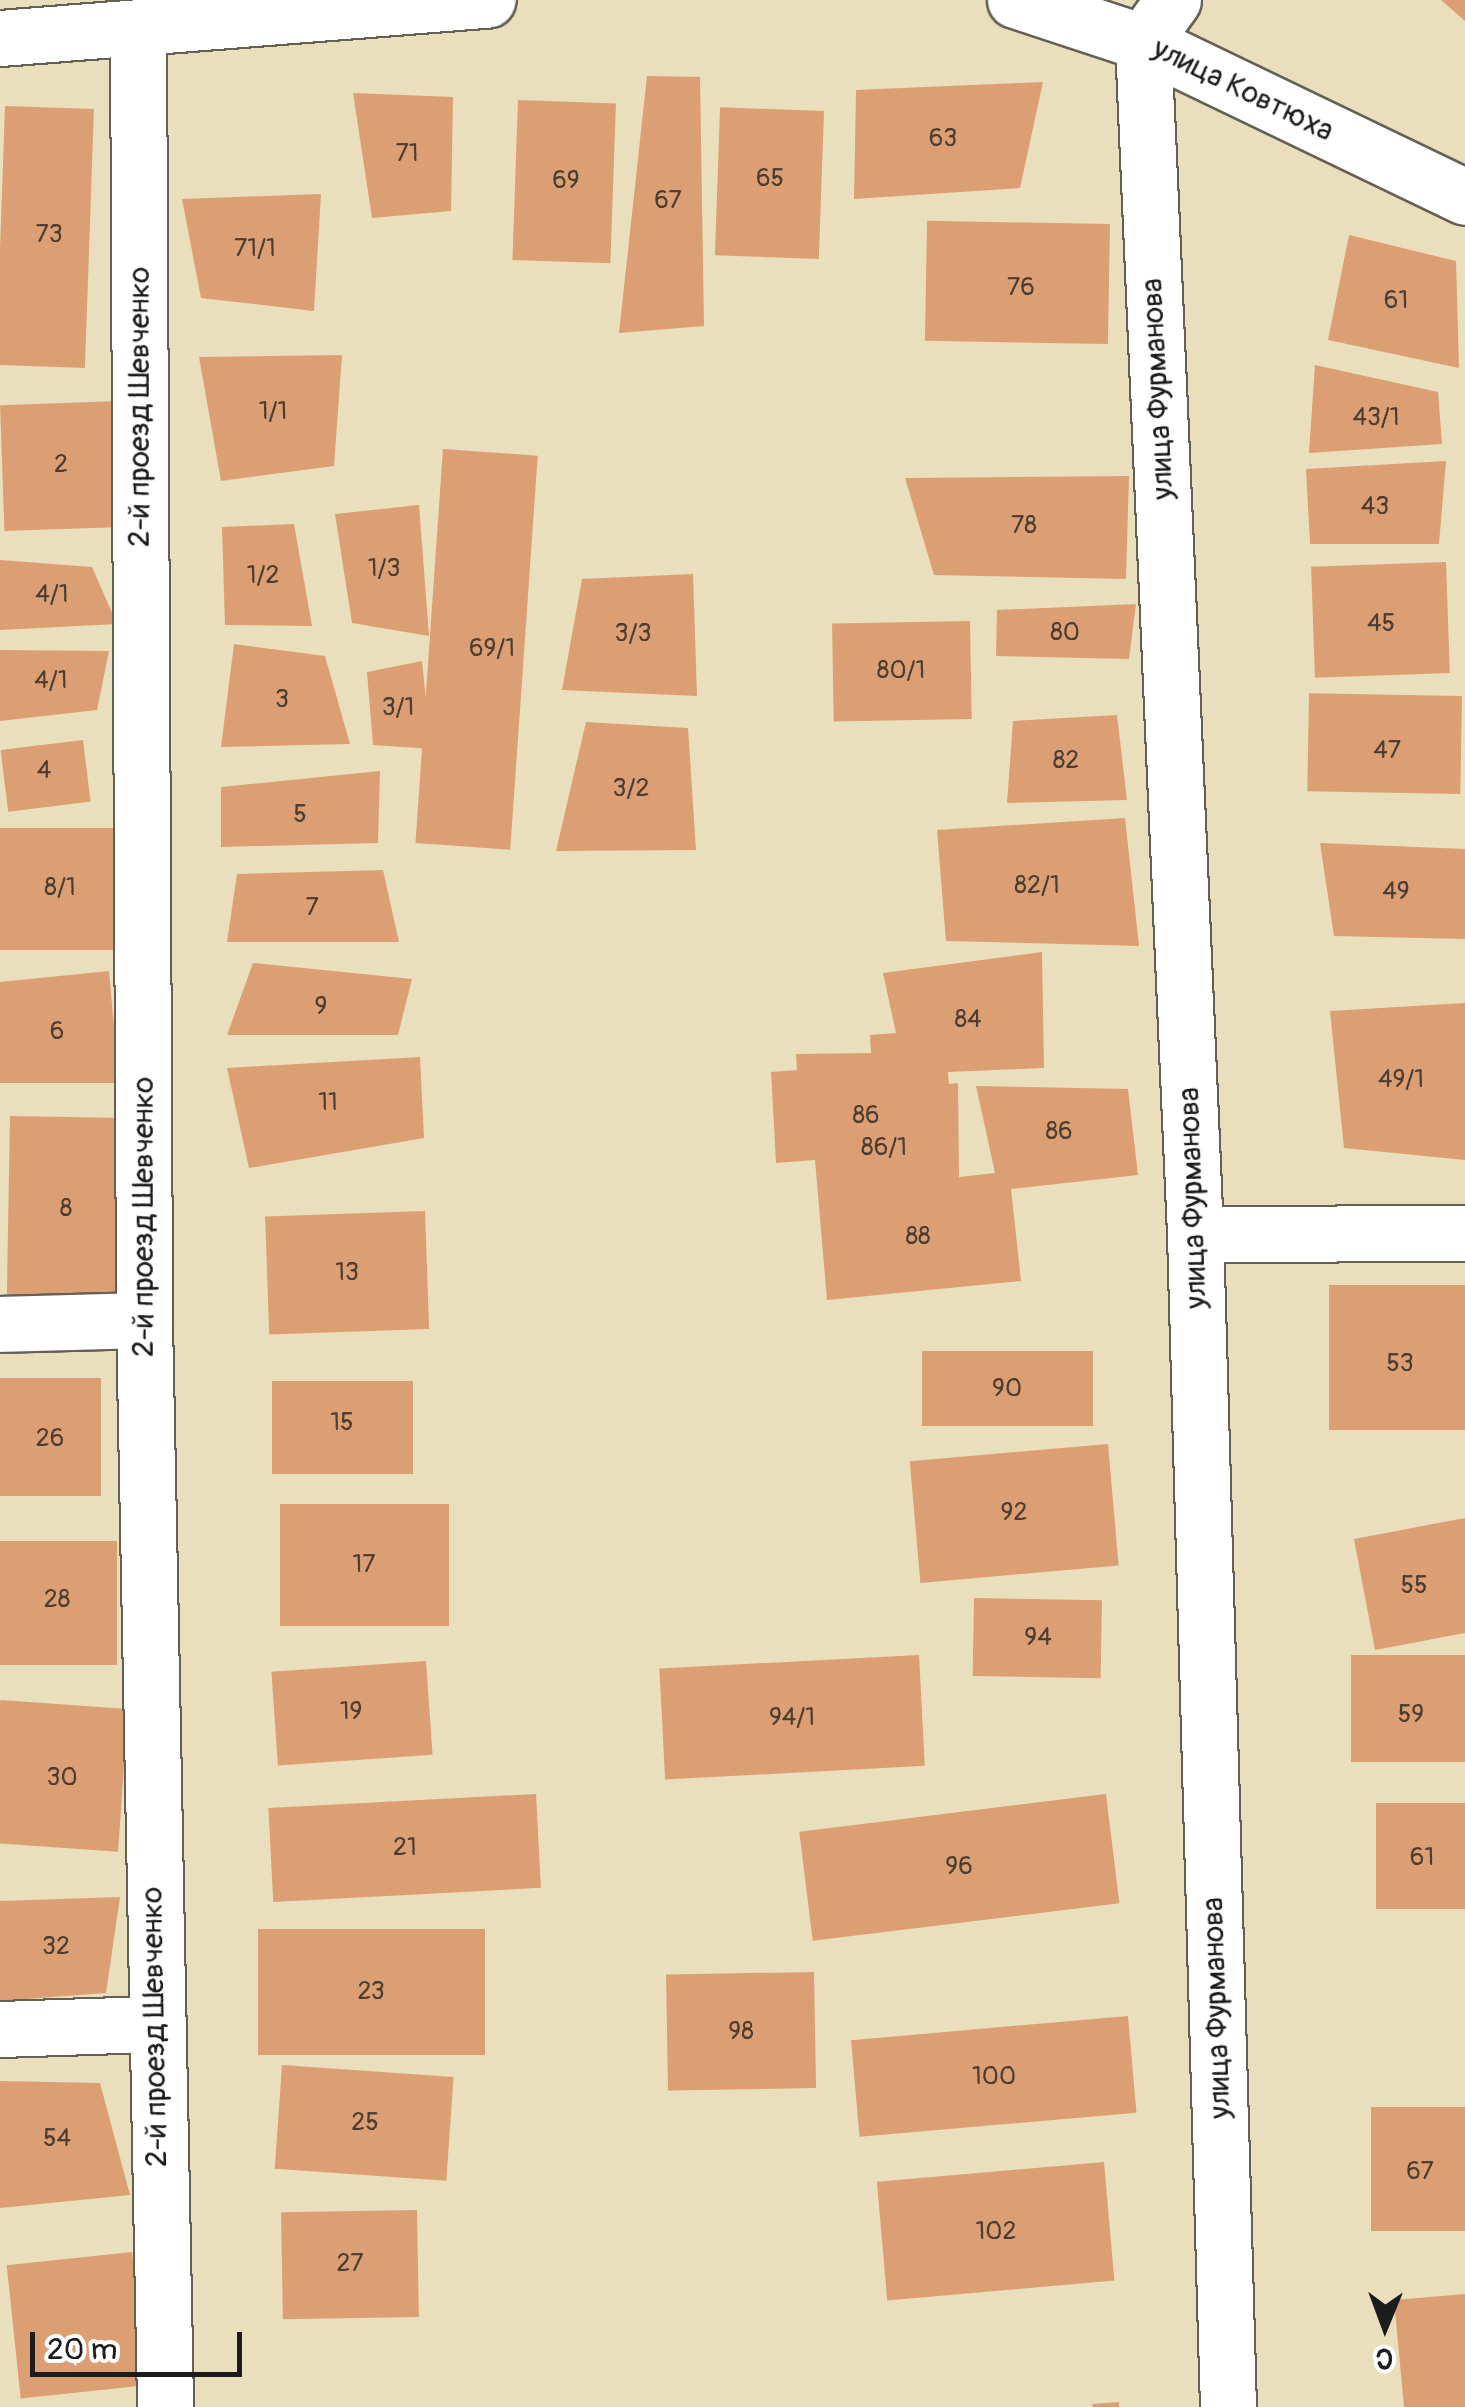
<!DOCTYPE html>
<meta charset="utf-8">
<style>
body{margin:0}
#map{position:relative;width:1465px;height:2407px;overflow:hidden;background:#e9dfbc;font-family:Pangolin,sans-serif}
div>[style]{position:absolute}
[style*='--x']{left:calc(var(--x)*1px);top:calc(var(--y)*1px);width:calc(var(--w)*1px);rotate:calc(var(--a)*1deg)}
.building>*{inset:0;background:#dc9f73;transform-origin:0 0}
.roads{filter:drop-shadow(2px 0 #646054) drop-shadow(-2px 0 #646054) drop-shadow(0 2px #646054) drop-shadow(0 -2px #646054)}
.minor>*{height:55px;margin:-27.5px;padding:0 27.5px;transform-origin:27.5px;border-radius:27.5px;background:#fff}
span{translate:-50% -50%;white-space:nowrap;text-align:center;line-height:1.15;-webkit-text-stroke:10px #fff;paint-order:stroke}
.number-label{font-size:25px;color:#4c3d32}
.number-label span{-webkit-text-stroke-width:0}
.street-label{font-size:30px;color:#1c1c1c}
.north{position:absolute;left:1335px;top:2277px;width:100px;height:100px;-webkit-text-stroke:8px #fff;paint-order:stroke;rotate:181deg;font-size:28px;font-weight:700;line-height:40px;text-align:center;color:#1c1c1c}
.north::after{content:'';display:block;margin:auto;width:35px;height:45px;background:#1c1c1c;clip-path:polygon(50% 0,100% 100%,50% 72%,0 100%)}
.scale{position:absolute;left:30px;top:2332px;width:212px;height:45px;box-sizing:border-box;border:5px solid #1c1c1c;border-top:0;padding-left:12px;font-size:30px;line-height:35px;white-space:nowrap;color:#1c1c1c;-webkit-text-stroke:8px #fff;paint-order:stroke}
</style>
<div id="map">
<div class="building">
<div style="clip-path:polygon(1441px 0,1465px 0,1465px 21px)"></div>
<div style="clip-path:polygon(647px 76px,700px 77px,704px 326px,619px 333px)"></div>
<div style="clip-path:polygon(1043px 82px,1020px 188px,854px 199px,856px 90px)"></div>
<div style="clip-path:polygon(353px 93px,453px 97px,451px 211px,372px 218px)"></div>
<div style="left:518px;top:100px;width:98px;height:160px;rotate:2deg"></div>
<div style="left:5px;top:106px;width:89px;height:259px;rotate:2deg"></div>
<div style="left:824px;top:111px;width:148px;height:104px;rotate:92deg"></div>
<div style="clip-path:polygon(321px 194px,314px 311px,201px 298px,182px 199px)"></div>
<div style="left:1110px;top:224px;width:120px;height:183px;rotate:91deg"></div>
<div style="clip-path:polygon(1349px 235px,1456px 261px,1459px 368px,1328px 340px)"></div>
<div style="clip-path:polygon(342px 355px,334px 466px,221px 481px,199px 357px)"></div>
<div style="clip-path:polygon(1315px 365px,1438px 392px,1442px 444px,1309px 453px)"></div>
<div style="left:119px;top:401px;width:126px;height:119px;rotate:88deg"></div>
<div style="left:443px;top:449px;width:95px;height:395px;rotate:4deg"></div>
<div style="clip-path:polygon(1446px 461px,1439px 544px,1310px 544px,1306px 469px)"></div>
<div style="clip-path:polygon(1129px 476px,1126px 579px,934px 575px,905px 478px)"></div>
<div style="clip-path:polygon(419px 505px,429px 636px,352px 623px,335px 514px)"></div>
<div style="clip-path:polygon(294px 524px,312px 626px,225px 625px,222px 527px)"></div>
<div style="clip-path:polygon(0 560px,92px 567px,117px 624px,0 630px)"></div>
<div style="left:1446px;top:562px;width:111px;height:135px;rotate:88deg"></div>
<div style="clip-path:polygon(693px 574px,697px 696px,562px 690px,582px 579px)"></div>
<div style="clip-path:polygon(1136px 604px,1129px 659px,996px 656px,997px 610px)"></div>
<div style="left:970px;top:621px;width:98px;height:138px;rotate:89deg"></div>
<div style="clip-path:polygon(234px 644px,325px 656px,350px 744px,221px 747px)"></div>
<div style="clip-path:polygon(0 650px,109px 651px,97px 710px,0 721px)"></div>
<div style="clip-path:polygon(422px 661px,431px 749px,373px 745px,367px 672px)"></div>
<div style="left:1462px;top:696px;width:98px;height:153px;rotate:91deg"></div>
<div style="clip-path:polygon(1117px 715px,1127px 800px,1007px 803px,1013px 721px)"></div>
<div style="clip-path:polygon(586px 722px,688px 728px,696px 850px,556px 851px)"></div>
<div style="left:83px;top:740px;width:62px;height:83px;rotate:83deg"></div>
<div style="clip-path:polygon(380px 771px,378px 843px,221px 847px,221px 787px)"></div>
<div style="clip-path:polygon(1125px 818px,1139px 946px,946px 941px,937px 830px)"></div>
<div style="left:0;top:828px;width:116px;height:122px"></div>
<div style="clip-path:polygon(1320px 843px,1465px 849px,1465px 939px,1334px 936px)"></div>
<div style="clip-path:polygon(383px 870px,399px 942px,227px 942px,237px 874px)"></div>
<div style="clip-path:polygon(1042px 952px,1044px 1068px,948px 1072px,949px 1084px,958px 1083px,959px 1177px,995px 1173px,976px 1086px,1128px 1089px,1138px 1175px,1011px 1189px,1021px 1281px,827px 1300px,815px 1160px,776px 1163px,771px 1072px,797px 1070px,796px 1054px,871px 1053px,870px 1035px,896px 1033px,883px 973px)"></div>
<div style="clip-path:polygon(253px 963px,412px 979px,398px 1035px,227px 1035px)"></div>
<div style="clip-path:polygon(109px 971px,119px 1083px,0 1083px,0 982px)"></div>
<div style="clip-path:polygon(1465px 1003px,1465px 1160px,1344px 1148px,1330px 1011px)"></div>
<div style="clip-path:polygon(420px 1057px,424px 1138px,249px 1168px,227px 1068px)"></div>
<div style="left:126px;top:1118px;width:178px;height:116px;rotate:91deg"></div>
<div style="left:425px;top:1211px;width:118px;height:160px;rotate:88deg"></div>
<div style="left:1465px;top:1285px;width:145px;height:136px;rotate:90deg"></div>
<div style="left:922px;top:1351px;width:171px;height:75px"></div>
<div style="left:101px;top:1378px;width:118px;height:101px;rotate:90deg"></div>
<div style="left:272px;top:1381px;width:141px;height:93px"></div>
<div style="left:1108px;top:1444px;width:122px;height:199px;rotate:85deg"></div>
<div style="left:280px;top:1504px;width:169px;height:122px"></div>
<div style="clip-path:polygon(1465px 1518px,1465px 1633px,1375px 1650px,1354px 1539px)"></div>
<div style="left:0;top:1541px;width:117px;height:124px"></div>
<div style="left:974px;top:1598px;width:128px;height:78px;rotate:1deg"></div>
<div style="left:919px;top:1655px;width:111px;height:260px;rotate:87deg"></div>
<div style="left:1465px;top:1655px;width:107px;height:114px;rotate:90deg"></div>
<div style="left:426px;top:1661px;width:94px;height:155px;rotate:86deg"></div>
<div style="left:128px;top:1709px;width:143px;height:128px;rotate:94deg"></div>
<div style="left:536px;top:1794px;width:94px;height:268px;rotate:87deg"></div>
<div style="left:1106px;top:1794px;width:110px;height:309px;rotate:83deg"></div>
<div style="left:1465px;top:1803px;width:106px;height:89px;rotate:90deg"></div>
<div style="clip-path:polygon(120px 1897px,106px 1993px,0 2001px,0 1901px)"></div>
<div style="left:258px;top:1929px;width:227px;height:126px"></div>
<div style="left:814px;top:1972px;width:116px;height:148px;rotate:89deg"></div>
<div style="left:1128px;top:2016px;width:97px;height:278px;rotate:85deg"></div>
<div style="left:282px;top:2065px;width:172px;height:104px;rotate:4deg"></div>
<div style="clip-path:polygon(0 2081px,100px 2083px,130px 2195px,0 2208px)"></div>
<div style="left:1465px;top:2107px;width:124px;height:94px;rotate:90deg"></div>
<div style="left:1104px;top:2162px;width:119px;height:228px;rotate:85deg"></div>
<div style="left:417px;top:2210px;width:107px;height:136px;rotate:89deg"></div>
<div style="left:132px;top:2252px;width:134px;height:126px;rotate:84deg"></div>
<div style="clip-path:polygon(1465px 2294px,1465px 2407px,1404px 2407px,1394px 2300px)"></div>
<div style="clip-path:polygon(1119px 2402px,1119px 2407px,1093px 2407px,1092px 2404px)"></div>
</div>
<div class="roads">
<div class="minor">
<div style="--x:1015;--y:0;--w:135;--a:18.2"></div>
<div style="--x:1143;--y:42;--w:357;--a:25.7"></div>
<div style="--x:1173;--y:0;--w:52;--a:125.5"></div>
<div style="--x:1143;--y:42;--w:1193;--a:87.5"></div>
<div style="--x:1195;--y:1234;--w:1173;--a:88.39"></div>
<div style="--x:138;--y:27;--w:1293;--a:89.73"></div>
<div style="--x:144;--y:1320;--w:1087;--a:88.89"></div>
<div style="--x:0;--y:38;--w:489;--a:-4.5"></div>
<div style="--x:1195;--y:1234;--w:270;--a:-0.2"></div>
<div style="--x:0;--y:1324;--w:144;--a:-1.6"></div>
<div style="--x:0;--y:2029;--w:154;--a:-1.9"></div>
</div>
</div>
<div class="number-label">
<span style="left:943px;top:139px">63</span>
<span style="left:407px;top:154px">71</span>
<span style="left:770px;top:179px">65</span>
<span style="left:566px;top:181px">69</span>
<span style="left:668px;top:201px">67</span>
<span style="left:49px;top:235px">73</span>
<span style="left:255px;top:249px">71/1</span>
<span style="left:1021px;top:288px">76</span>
<span style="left:1396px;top:301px">61</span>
<span style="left:273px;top:412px">1/1</span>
<span style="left:1376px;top:418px">43/1</span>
<span style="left:61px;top:465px">2</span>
<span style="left:1375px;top:507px">43</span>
<span style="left:1024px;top:526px">78</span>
<span style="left:384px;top:569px">1/3</span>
<span style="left:263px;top:576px">1/2</span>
<span style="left:52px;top:595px">4/1</span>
<span style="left:1381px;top:624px">45</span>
<span style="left:1065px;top:633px">80</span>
<span style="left:633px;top:634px">3/3</span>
<span style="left:492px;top:649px">69/1</span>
<span style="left:901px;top:671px">80/1</span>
<span style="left:51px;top:681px">4/1</span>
<span style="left:282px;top:700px">3</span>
<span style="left:398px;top:708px">3/1</span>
<span style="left:1387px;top:751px">47</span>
<span style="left:1066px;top:761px">82</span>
<span style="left:44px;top:771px">4</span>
<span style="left:631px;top:789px">3/2</span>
<span style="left:300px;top:815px">5</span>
<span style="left:1037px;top:886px">82/1</span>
<span style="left:60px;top:888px">8/1</span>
<span style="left:1396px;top:892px">49</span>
<span style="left:312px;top:908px">7</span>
<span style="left:321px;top:1007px">9</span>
<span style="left:968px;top:1020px">84</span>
<span style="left:57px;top:1032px">6</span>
<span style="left:1401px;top:1080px">49/1</span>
<span style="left:328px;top:1103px">11</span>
<span style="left:866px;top:1116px">86</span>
<span style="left:1059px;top:1132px">86</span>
<span style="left:884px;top:1148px">86/1</span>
<span style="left:66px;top:1209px">8</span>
<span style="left:918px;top:1237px">88</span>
<span style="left:347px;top:1273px">13</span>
<span style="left:1400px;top:1364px">53</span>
<span style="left:1007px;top:1389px">90</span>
<span style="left:342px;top:1423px">15</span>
<span style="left:50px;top:1439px">26</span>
<span style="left:1014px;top:1513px">92</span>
<span style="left:364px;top:1565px">17</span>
<span style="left:1414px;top:1586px">55</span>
<span style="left:57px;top:1600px">28</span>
<span style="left:1038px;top:1638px">94</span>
<span style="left:351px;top:1712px">19</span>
<span style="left:1411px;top:1715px">59</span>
<span style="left:792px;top:1718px">94/1</span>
<span style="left:62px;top:1778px">30</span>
<span style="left:405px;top:1848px">21</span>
<span style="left:1422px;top:1858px">61</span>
<span style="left:959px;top:1867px">96</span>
<span style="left:56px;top:1947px">32</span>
<span style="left:371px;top:1992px">23</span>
<span style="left:741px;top:2032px">98</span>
<span style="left:994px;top:2077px">100</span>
<span style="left:365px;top:2123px">25</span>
<span style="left:57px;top:2139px">54</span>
<span style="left:1420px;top:2172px">67</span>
<span style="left:996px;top:2232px">102</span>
<span style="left:350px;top:2264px">27</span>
</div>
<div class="street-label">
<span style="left:1243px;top:90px;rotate:26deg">улица Ковтюха</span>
<span style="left:1158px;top:389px;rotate:-93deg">улица Фурманова</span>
<span style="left:140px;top:407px;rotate:-90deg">2-й проезд Шевченко</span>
<span style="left:1193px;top:1198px;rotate:-92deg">улица Фурманова</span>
<span style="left:144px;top:1217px;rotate:-90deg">2-й проезд Шевченко</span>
<span style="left:1217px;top:2008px;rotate:-92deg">улица Фурманова</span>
<span style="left:155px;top:2027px;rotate:-91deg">2-й проезд Шевченко</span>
</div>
<div class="north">С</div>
<div class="scale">20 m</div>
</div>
